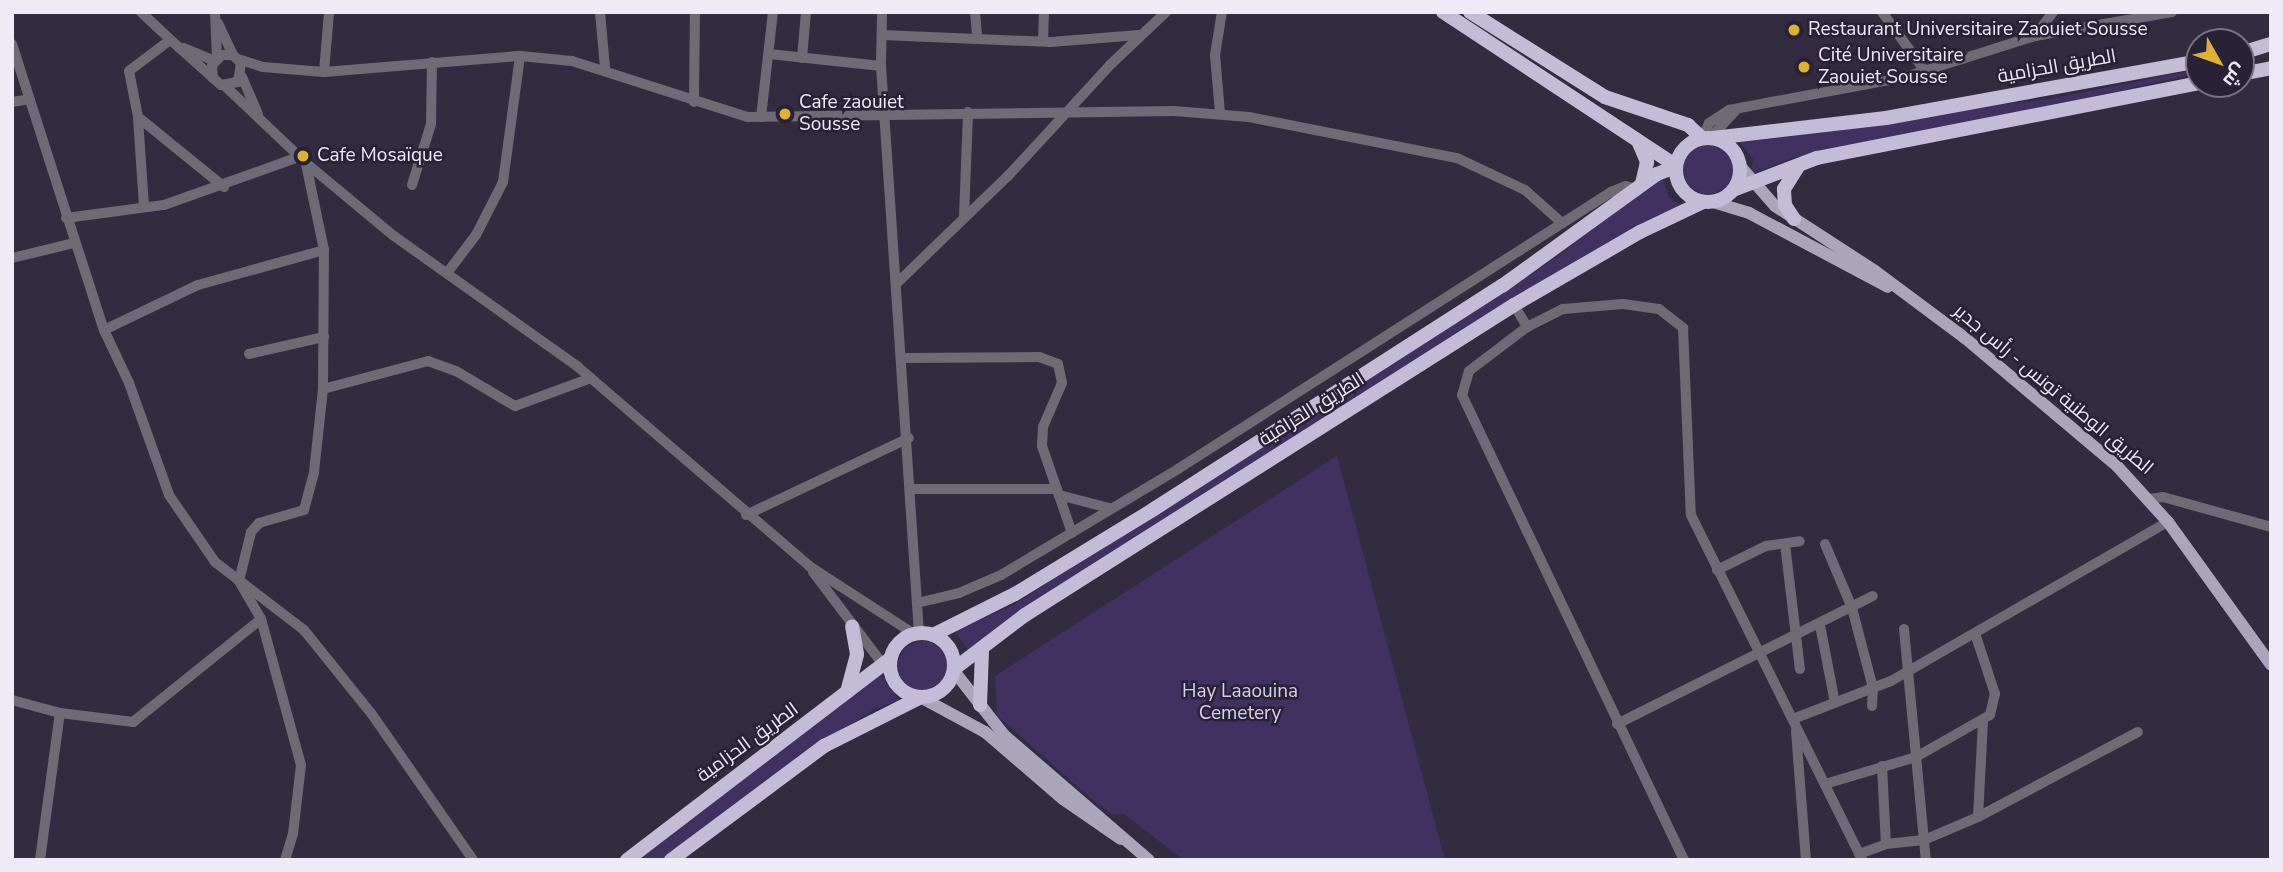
<!DOCTYPE html>
<meta charset="utf-8">
<style>
body{margin:0}
#map{position:relative;width:2283px;height:872px;overflow:hidden;background:#332c41;font-family:"Nunito Sans",Cairo,sans-serif}
div>[style]{position:absolute}
[style*='--x']{left:calc(var(--x)*1px);top:calc(var(--y)*1px);width:calc(var(--w)*1px);rotate:calc(var(--a)*1deg)}
.green>*{inset:0;background:#413160}
.round{border-radius:50%}
.minor>*{height:10px;margin:-5px;padding:0 5px;transform-origin:5px;border-radius:5px;background:#6e6b76}
.major>*{height:12px;margin:-6px;padding:0 6px;transform-origin:6px;border-radius:6px;background:#aba5bc}
.highway>*{height:14px;margin:-7px;padding:0 7px;transform-origin:7px;border-radius:7px;background:#c4bcd7}
.highway>.ring{margin:-7px;padding:0;box-sizing:content-box;background:none;border:14px solid #c4bcd7;border-radius:50%}
.dots>*{width:19px;height:19px;translate:-50% -50%;box-sizing:border-box;border:4px solid #292237;border-radius:50%}
span{translate:-50% -50%;white-space:nowrap;text-align:center;line-height:1.15;-webkit-text-stroke:5px #292237;paint-order:stroke}
.poi-label{font-size:19px;color:#eeeaf8}
.left{translate:0 -50%;text-align:left}
.street-label{font-size:19px;color:#eeeaf8}
.park-label{font-size:19px;color:#d8cef1}
.frame{position:absolute;inset:0;border:14px solid #eeeaf8;pointer-events:none}
.north{position:absolute;left:2185px;top:28px;width:70px;height:70px;box-sizing:border-box;background:#292237;border:2px solid #787284;border-radius:50%;rotate:130deg;font-size:19px;font-weight:700;line-height:28px;text-align:center;color:#eeeaf8}
.north::after{content:'';display:block;margin:auto;width:24px;height:32px;background:#deb133;clip-path:polygon(50% 0,100% 100%,50% 72%,0 100%)}
</style>
<div id="map">
<div class="green">
<div style="clip-path:polygon(2199px 69px,2199px 73px,2051px 106px,1796px 157px,1751px 174px,1753px 159px,1735px 136px,2049px 99px)"></div>
<div class="round" style="left:1683px;top:144px;width:50px;height:50px"></div>
<div style="clip-path:polygon(1662px 177px,1669px 198px,1682px 206px,1515px 299px,970px 653px,954px 630px,1010px 607px,1468px 315px,1545px 265px)"></div>
<div style="clip-path:polygon(1337px 456px,1445px 860px,1184px 860px,1124px 814px,1113px 815px,1089px 797px,997px 715px,995px 676px)"></div>
<div class="round" style="left:898px;top:641px;width:50px;height:50px"></div>
<div style="clip-path:polygon(878px 671px,899px 700px,875px 709px,808px 750px,660px 860px,634px 860px)"></div>
</div>
<div class="minor">
<div style="--x:141;--y:12;--w:45;--a:43.2"></div>
<div style="--x:174;--y:43;--w:63;--a:41.8"></div>
<div style="--x:221;--y:85;--w:17;--a:-10"></div>
<div style="--x:238;--y:82;--w:19;--a:-81"></div>
<div style="--x:241;--y:63;--w:11;--a:-135"></div>
<div style="--x:233;--y:55;--w:11;--a:180"></div>
<div style="--x:222;--y:55;--w:14;--a:135"></div>
<div style="--x:212;--y:65;--w:13;--a:86"></div>
<div style="--x:215;--y:12;--w:46;--a:87.5"></div>
<div style="--x:600;--y:12;--w:56;--a:84.9"></div>
<div style="--x:882;--y:12;--w:54;--a:91.1"></div>
<div style="--x:881;--y:66;--w:568;--a:86.17"></div>
<div style="--x:975;--y:12;--w:24;--a:85"></div>
<div style="--x:1882;--y:12;--w:73;--a:53.9"></div>
<div style="--x:218;--y:23;--w:35;--a:65"></div>
<div style="--x:882;--y:35;--w:169;--a:2.4"></div>
<div style="--x:1051;--y:42;--w:88;--a:-4.5"></div>
<div style="--x:2035;--y:36;--w:30;--a:-53"></div>
<div style="--x:170;--y:40;--w:51;--a:142.9"></div>
<div style="--x:129;--y:71;--w:47;--a:78.9"></div>
<div style="--x:138;--y:117;--w:111;--a:39.1"></div>
<div style="--x:1043;--y:41;--w:29;--a:-88"></div>
<div style="--x:12;--y:44;--w:300;--a:72.2"></div>
<div style="--x:104;--y:330;--w:59;--a:64.7"></div>
<div style="--x:129;--y:383;--w:119;--a:70.3"></div>
<div style="--x:169;--y:495;--w:81;--a:55.5"></div>
<div style="--x:215;--y:562;--w:112;--a:37.4"></div>
<div style="--x:304;--y:630;--w:107;--a:51.1"></div>
<div style="--x:371;--y:713;--w:179;--a:55.2"></div>
<div style="--x:184;--y:48;--w:33;--a:23"></div>
<div style="--x:769;--y:54;--w:113;--a:6.1"></div>
<div style="--x:802;--y:58;--w:46;--a:-85"></div>
<div style="--x:238;--y:59;--w:26;--a:18"></div>
<div style="--x:263;--y:67;--w:61;--a:4.7"></div>
<div style="--x:324;--y:72;--w:197;--a:-4.7"></div>
<div style="--x:520;--y:56;--w:52;--a:5.5"></div>
<div style="--x:572;--y:61;--w:185;--a:17.7"></div>
<div style="--x:748;--y:117;--w:426;--a:-0.8"></div>
<div style="--x:1174;--y:111;--w:75;--a:4.6"></div>
<div style="--x:1249;--y:117;--w:212;--a:11.2"></div>
<div style="--x:1457;--y:158;--w:75;--a:25.2"></div>
<div style="--x:1525;--y:190;--w:50;--a:41.7"></div>
<div style="--x:324;--y:72;--w:60;--a:-85.2"></div>
<div style="--x:242;--y:77;--w:40;--a:66.6"></div>
<div style="--x:225;--y:86;--w:112;--a:43.5"></div>
<div style="--x:306;--y:163;--w:114;--a:39.7"></div>
<div style="--x:394;--y:236;--w:226;--a:35.4"></div>
<div style="--x:578;--y:367;--w:305;--a:40.7"></div>
<div style="--x:809;--y:566;--w:125;--a:32.9"></div>
<div style="--x:12;--y:102;--w:18;--a:-9"></div>
<div style="--x:694;--y:102;--w:90;--a:-89.4"></div>
<div style="--x:1220;--y:113;--w:58;--a:-94.9"></div>
<div style="--x:1215;--y:55;--w:44;--a:-80.8"></div>
<div style="--x:761;--y:117;--w:106;--a:-83.5"></div>
<div style="--x:138;--y:118;--w:89;--a:86.1"></div>
<div style="--x:1703;--y:137;--w:15;--a:-67"></div>
<div style="--x:1709;--y:123;--w:24;--a:-33"></div>
<div style="--x:1729;--y:110;--w:179;--a:-10.6"></div>
<div style="--x:1905;--y:77;--w:136;--a:-17.5"></div>
<div style="--x:2035;--y:36;--w:139;--a:-9.9"></div>
<div style="--x:1711;--y:137;--w:37;--a:-47"></div>
<div style="--x:412;--y:185;--w:64;--a:-72.7"></div>
<div style="--x:431;--y:124;--w:62;--a:-89.1"></div>
<div style="--x:964;--y:217;--w:105;--a:-87.8"></div>
<div style="--x:66;--y:218;--w:99;--a:-7.6"></div>
<div style="--x:164;--y:205;--w:143;--a:-19.6"></div>
<div style="--x:12;--y:258;--w:64;--a:-13.6"></div>
<div style="--x:447;--y:273;--w:48;--a:-52.7"></div>
<div style="--x:476;--y:235;--w:59;--a:-63"></div>
<div style="--x:503;--y:182;--w:127;--a:-82.3"></div>
<div style="--x:896;--y:284;--w:156;--a:-44"></div>
<div style="--x:1008;--y:176;--w:151;--a:-47.4"></div>
<div style="--x:1110;--y:65;--w:77;--a:-43.4"></div>
<div style="--x:1514;--y:305;--w:26;--a:59"></div>
<div style="--x:1527;--y:327;--w:73;--a:142.8"></div>
<div style="--x:1469;--y:371;--w:25;--a:106"></div>
<div style="--x:1462;--y:395;--w:515;--a:64.48"></div>
<div style="--x:1527;--y:327;--w:40;--a:-26.6"></div>
<div style="--x:1563;--y:309;--w:60;--a:-4.8"></div>
<div style="--x:1623;--y:304;--w:36;--a:8"></div>
<div style="--x:1659;--y:309;--w:31;--a:38"></div>
<div style="--x:1683;--y:328;--w:187;--a:87.6"></div>
<div style="--x:1691;--y:515;--w:385;--a:63.6"></div>
<div style="--x:104;--y:330;--w:104;--a:-25.6"></div>
<div style="--x:198;--y:285;--w:131;--a:-15.5"></div>
<div style="--x:249;--y:354;--w:77;--a:-12.8"></div>
<div style="--x:903;--y:358;--w:136;--a:-0.4"></div>
<div style="--x:1039;--y:357;--w:20;--a:20"></div>
<div style="--x:1058;--y:364;--w:19;--a:78"></div>
<div style="--x:1062;--y:383;--w:48;--a:113.4"></div>
<div style="--x:1043;--y:427;--w:19;--a:93"></div>
<div style="--x:1042;--y:446;--w:92;--a:71"></div>
<div style="--x:323;--y:389;--w:109;--a:-14.9"></div>
<div style="--x:428;--y:361;--w:30;--a:20"></div>
<div style="--x:456;--y:371;--w:69;--a:30.7"></div>
<div style="--x:515;--y:406;--w:81;--a:-20.2"></div>
<div style="--x:911;--y:489;--w:146;--a:0"></div>
<div style="--x:1059;--y:495;--w:52;--a:14.6"></div>
<div style="--x:2150;--y:499;--w:13;--a:-9"></div>
<div style="--x:2163;--y:497;--w:112;--a:15.5"></div>
<div style="--x:746;--y:515;--w:180;--a:-25.3"></div>
<div style="--x:1785;--y:544;--w:126;--a:83.2"></div>
<div style="--x:1825;--y:544;--w:69;--a:67.1"></div>
<div style="--x:1852;--y:608;--w:83;--a:75.3"></div>
<div style="--x:1873;--y:688;--w:18;--a:93"></div>
<div style="--x:1717;--y:570;--w:55;--a:-26.1"></div>
<div style="--x:1766;--y:546;--w:34;--a:-8"></div>
<div style="--x:813;--y:572;--w:134;--a:52.9"></div>
<div style="--x:917;--y:603;--w:43;--a:-13.4"></div>
<div style="--x:959;--y:593;--w:46;--a:-23.2"></div>
<div style="--x:1001;--y:575;--w:206;--a:-30.9"></div>
<div style="--x:1178;--y:469;--w:514;--a:-32.61"></div>
<div style="--x:1611;--y:192;--w:16;--a:-22"></div>
<div style="--x:1626;--y:186;--w:10;--a:17"></div>
<div style="--x:1820;--y:625;--w:79;--a:79.1"></div>
<div style="--x:1904;--y:629;--w:232;--a:84.6"></div>
<div style="--x:12;--y:700;--w:50;--a:15.2"></div>
<div style="--x:60;--y:713;--w:74;--a:7"></div>
<div style="--x:133;--y:722;--w:164;--a:-38.8"></div>
<div style="--x:1793;--y:719;--w:105;--a:-21.2"></div>
<div style="--x:1891;--y:681;--w:319;--a:-29.9"></div>
<div style="--x:1617;--y:724;--w:286;--a:-26.6"></div>
<div style="--x:1796;--y:731;--w:129;--a:85.6"></div>
<div style="--x:1882;--y:766;--w:78;--a:87.1"></div>
<div style="--x:1825;--y:784;--w:95;--a:-16.5"></div>
<div style="--x:1916;--y:757;--w:85;--a:-29.6"></div>
<div style="--x:1990;--y:715;--w:22;--a:-77"></div>
<div style="--x:1995;--y:694;--w:64;--a:-108.2"></div>
<div style="--x:1978;--y:817;--w:96;--a:-87"></div>
<div style="--x:1859;--y:854;--w:29;--a:-20"></div>
<div style="--x:1886;--y:844;--w:38;--a:-6"></div>
<div style="--x:1924;--y:840;--w:59;--a:-23.1"></div>
<div style="--x:1978;--y:817;--w:181;--a:-28"></div>
<div style="--x:40;--y:860;--w:148;--a:-82.3"></div>
<div style="--x:285;--y:860;--w:27;--a:-73"></div>
<div style="--x:293;--y:834;--w:69;--a:-83.4"></div>
<div style="--x:301;--y:765;--w:151;--a:-105.3"></div>
<div style="--x:261;--y:619;--w:44;--a:-120.1"></div>
<div style="--x:239;--y:581;--w:50;--a:-76.2"></div>
<div style="--x:251;--y:532;--w:12;--a:-48"></div>
<div style="--x:259;--y:523;--w:47;--a:-16.1"></div>
<div style="--x:304;--y:510;--w:39;--a:-75"></div>
<div style="--x:314;--y:472;--w:83;--a:-83.8"></div>
<div style="--x:323;--y:389;--w:139;--a:-89.6"></div>
<div style="--x:324;--y:250;--w:88;--a:-101.8"></div>
</div>
<div class="major">
<div style="--x:1740;--y:166;--w:53;--a:48.8"></div>
<div style="--x:1775;--y:206;--w:119;--a:33"></div>
<div style="--x:1875;--y:271;--w:112;--a:36.7"></div>
<div style="--x:1965;--y:338;--w:199;--a:40.1"></div>
<div style="--x:2117;--y:466;--w:76;--a:47.7"></div>
<div style="--x:2168;--y:522;--w:176;--a:54.2"></div>
<div style="--x:1713;--y:202;--w:38;--a:17"></div>
<div style="--x:1749;--y:213;--w:157;--a:28"></div>
<div style="--x:954;--y:671;--w:81;--a:52"></div>
<div style="--x:1004;--y:735;--w:191;--a:40.8"></div>
<div style="--x:922;--y:698;--w:72;--a:28.4"></div>
<div style="--x:985;--y:732;--w:103;--a:40.7"></div>
<div style="--x:1063;--y:799;--w:70;--a:34.6"></div>
</div>
<div class="highway">
<div style="--x:1443;--y:12;--w:278;--a:33.4"></div>
<div style="--x:1470;--y:12;--w:160;--a:32.2"></div>
<div style="--x:1605;--y:97;--w:88;--a:18.6"></div>
<div style="--x:1688;--y:125;--w:19;--a:43"></div>
<div style="--x:2241;--y:53;--w:31;--a:-17"></div>
<div style="--x:2241;--y:74;--w:31;--a:-11"></div>
<div class="ring" style="left:1676px;top:138px;width:50px;height:50px"></div>
<div style="--x:1713;--y:138;--w:174;--a:-6.6"></div>
<div style="--x:1886;--y:118;--w:318;--a:-10.3"></div>
<div style="--x:1639;--y:143;--w:21;--a:67"></div>
<div style="--x:1647;--y:162;--w:23;--a:103"></div>
<div style="--x:1733;--y:190;--w:90;--a:-20.9"></div>
<div style="--x:1817;--y:158;--w:389;--a:-11.1"></div>
<div style="--x:1794;--y:219;--w:17;--a:-123"></div>
<div style="--x:1785;--y:205;--w:16;--a:-94"></div>
<div style="--x:1784;--y:189;--w:28;--a:-58"></div>
<div class="ring" style="left:890px;top:633px;width:50px;height:50px"></div>
<div style="--x:933;--y:635;--w:92;--a:-26.6"></div>
<div style="--x:1015;--y:594;--w:163;--a:-31.4"></div>
<div style="--x:1154;--y:509;--w:413;--a:-32.7"></div>
<div style="--x:1502;--y:286;--w:191;--a:-35.9"></div>
<div style="--x:1657;--y:174;--w:19;--a:-21"></div>
<div style="--x:954;--y:669;--w:89;--a:-37.3"></div>
<div style="--x:1025;--y:615;--w:579;--a:-32.37"></div>
<div style="--x:1514;--y:305;--w:146;--a:-30.1"></div>
<div style="--x:1640;--y:232;--w:70;--a:-25.5"></div>
<div style="--x:847;--y:692;--w:39;--a:-75"></div>
<div style="--x:857;--y:654;--w:28;--a:-100"></div>
<div style="--x:980;--y:705;--w:55;--a:-87.9"></div>
<div style="--x:627;--y:860;--w:332;--a:-37.4"></div>
<div style="--x:671;--y:860;--w:191;--a:-36.7"></div>
<div style="--x:824;--y:746;--w:106;--a:-26.8"></div>
</div>
<div class="dots">
<div style="left:1794px;top:30px;background:#deb133"></div>
<div style="left:1804px;top:67px;background:#deb133"></div>
<div style="left:785px;top:114px;background:#deb133"></div>
<div style="left:303px;top:156px;background:#deb133"></div>
</div>
<div class="poi-label">
<span class="left" style="left:1808px;top:30px">Restaurant Universitaire Zaouiet Sousse</span>
<span class="left" style="left:1818px;top:67px">Cité Universitaire<br>Zaouiet Sousse</span>
<span class="left" style="left:799px;top:114px">Cafe zaouiet<br>Sousse</span>
<span class="left" style="left:317px;top:156px">Cafe Mosaïque</span>
</div>
<div class="street-label">
<span style="left:2057px;top:67px;rotate:-10deg">الطريق الحزامية</span>
<span style="left:2053px;top:390px;rotate:40deg">الطريق الوطنية تونس - رأس جدير</span>
<span style="left:1312px;top:410px;rotate:-32deg">الطريق الحزامية</span>
<span style="left:748px;top:743px;rotate:-36deg">الطريق الحزامية</span>
</div>
<div class="park-label">
<span style="left:1240px;top:703px">Hay Laaouina<br>Cemetery</span>
</div>
<div class="frame"></div>
<div class="north">ش</div>
</div>
